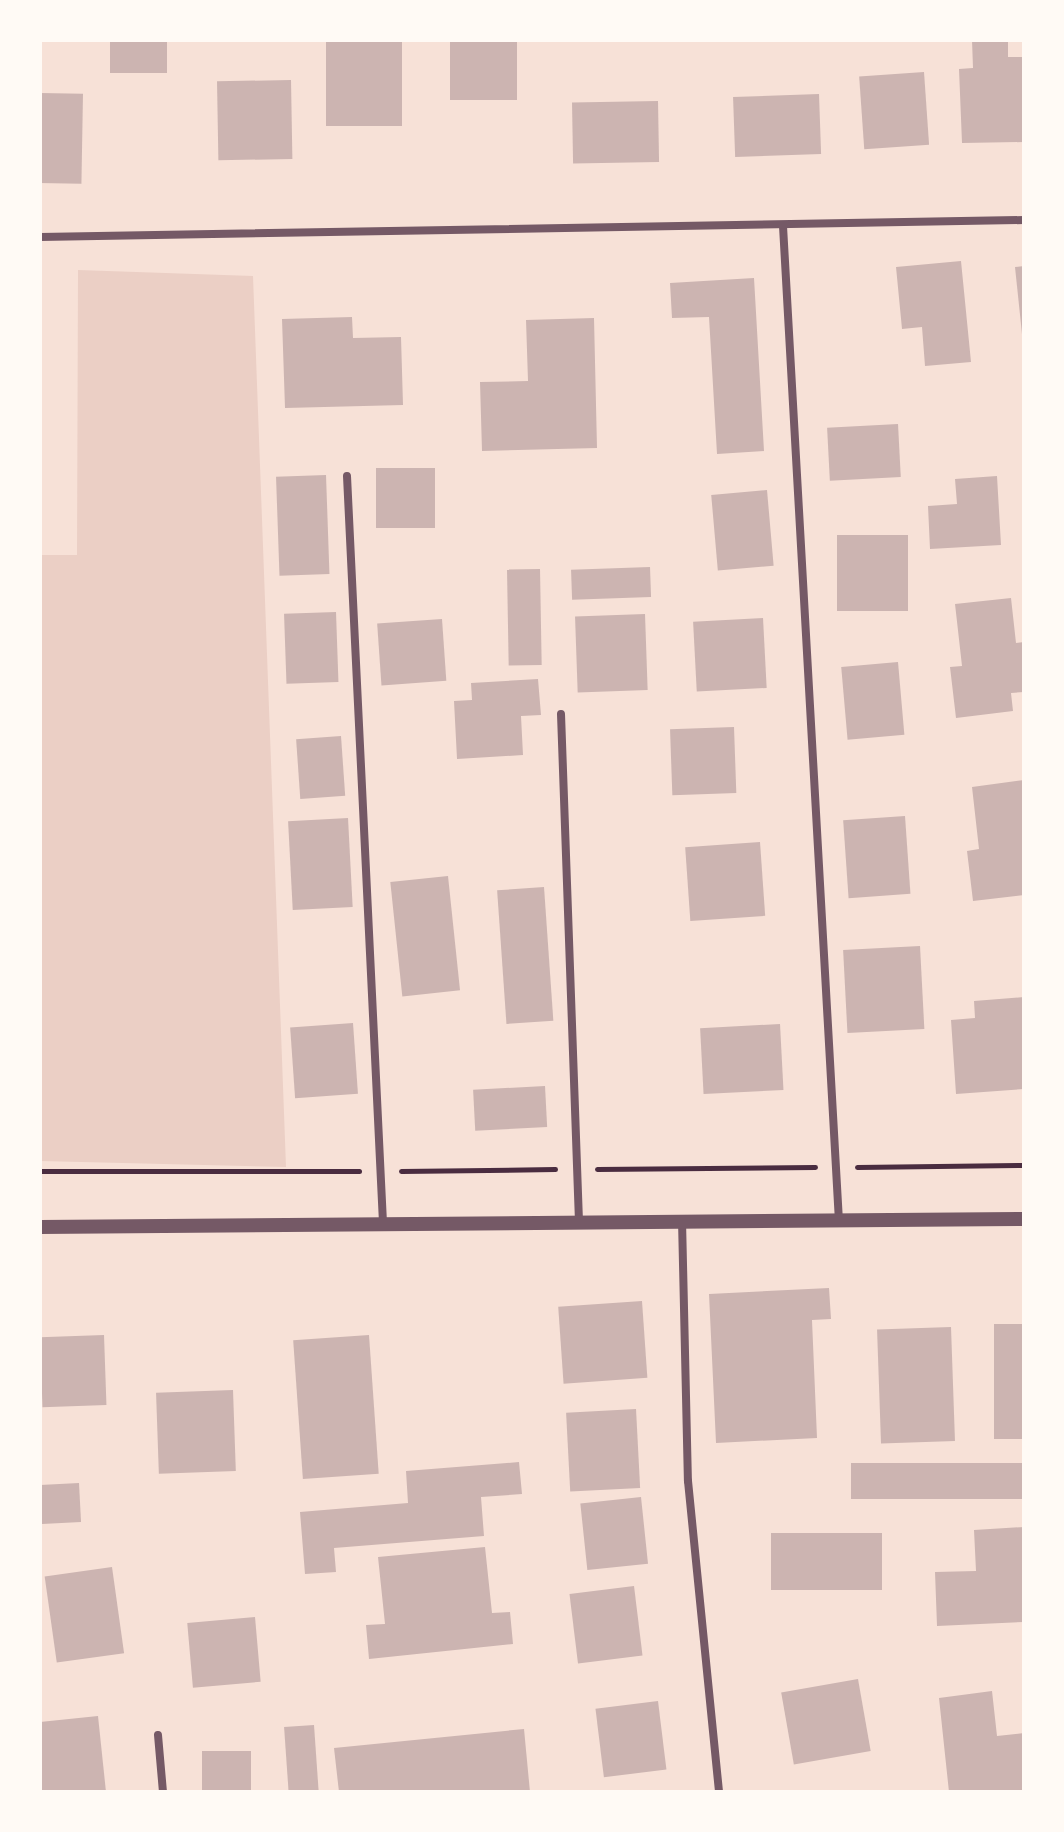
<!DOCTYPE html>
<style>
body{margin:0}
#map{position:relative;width:1064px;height:1832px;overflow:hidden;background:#f7e1d7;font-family:Ubuntu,sans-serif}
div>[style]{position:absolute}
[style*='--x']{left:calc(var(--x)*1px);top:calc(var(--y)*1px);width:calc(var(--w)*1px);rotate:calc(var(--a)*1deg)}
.green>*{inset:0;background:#ebcfc5}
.building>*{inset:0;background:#ccb4b1;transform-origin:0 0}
.path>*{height:5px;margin:-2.5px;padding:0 2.5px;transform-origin:2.5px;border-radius:2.5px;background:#4a2c40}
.minor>*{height:8px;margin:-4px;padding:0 4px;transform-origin:4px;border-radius:4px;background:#755966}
.tertiary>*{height:14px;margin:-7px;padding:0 7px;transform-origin:7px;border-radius:7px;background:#755966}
span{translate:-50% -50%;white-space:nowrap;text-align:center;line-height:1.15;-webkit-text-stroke:7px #fffaf5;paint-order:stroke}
.frame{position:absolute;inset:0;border:42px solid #fffaf5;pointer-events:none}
</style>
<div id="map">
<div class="green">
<div style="clip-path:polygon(78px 270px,253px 276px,286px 1167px,40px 1161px,40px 555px,77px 555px)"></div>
</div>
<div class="building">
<div style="left:110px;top:40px;width:57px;height:33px"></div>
<div style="left:326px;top:40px;width:76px;height:86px"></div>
<div style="left:450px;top:40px;width:67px;height:60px"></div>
<div style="clip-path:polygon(972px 40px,1008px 40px,1008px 57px,1023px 57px,1024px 142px,962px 143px,959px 69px,973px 68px)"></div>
<div style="left:924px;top:72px;width:73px;height:65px;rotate:86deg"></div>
<div style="left:291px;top:80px;width:79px;height:74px;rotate:89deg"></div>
<div style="left:40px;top:93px;width:43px;height:90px;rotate:1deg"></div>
<div style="left:819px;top:94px;width:60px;height:86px;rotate:88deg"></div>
<div style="left:658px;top:101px;width:61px;height:86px;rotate:89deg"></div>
<div style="clip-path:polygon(961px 261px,971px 362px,925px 366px,922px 327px,902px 329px,896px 267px)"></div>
<div style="clip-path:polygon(1024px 266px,1024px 334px,1022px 334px,1015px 267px)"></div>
<div style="clip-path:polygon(754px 278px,764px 451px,717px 454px,709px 317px,672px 318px,670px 283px)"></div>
<div style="clip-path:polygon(352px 317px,353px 338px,401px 337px,403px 405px,285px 408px,282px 319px)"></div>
<div style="clip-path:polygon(594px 318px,597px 448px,482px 451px,480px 382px,528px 381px,526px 320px)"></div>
<div style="left:898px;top:424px;width:53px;height:71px;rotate:87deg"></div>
<div style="left:376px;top:468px;width:59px;height:60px"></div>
<div style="left:326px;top:475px;width:99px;height:50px;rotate:88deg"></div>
<div style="clip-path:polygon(997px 476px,1001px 545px,930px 549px,928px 506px,957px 504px,955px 479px)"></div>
<div style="left:767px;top:490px;width:76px;height:56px;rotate:85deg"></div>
<div style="left:837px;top:535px;width:71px;height:76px"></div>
<div style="left:650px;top:567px;width:30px;height:79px;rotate:88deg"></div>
<div style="left:540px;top:569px;width:96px;height:33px;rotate:89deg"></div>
<div style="clip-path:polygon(1011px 598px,1016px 643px,1024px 642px,1024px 692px,1011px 693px,1013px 711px,956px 718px,950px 667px,962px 666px,955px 604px)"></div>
<div style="left:336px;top:612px;width:70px;height:52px;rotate:88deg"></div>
<div style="left:645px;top:614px;width:76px;height:70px;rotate:88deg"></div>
<div style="left:763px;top:618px;width:70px;height:70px;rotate:87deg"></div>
<div style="left:442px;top:619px;width:62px;height:65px;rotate:86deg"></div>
<div style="left:898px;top:662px;width:73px;height:57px;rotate:85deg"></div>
<div style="clip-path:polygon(538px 679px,541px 715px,521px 716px,523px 755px,457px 759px,454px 701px,472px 700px,471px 683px)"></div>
<div style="left:734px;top:727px;width:66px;height:64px;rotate:88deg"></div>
<div style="left:341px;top:736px;width:60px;height:45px;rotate:86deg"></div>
<div style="clip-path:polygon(1024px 780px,1024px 895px,973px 901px,967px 851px,979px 849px,972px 787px)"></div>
<div style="left:905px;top:816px;width:78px;height:62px;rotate:86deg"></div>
<div style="left:348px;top:818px;width:89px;height:60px;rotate:87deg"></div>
<div style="left:760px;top:842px;width:74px;height:75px;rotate:86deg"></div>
<div style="left:448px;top:876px;width:115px;height:58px;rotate:84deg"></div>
<div style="left:544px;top:887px;width:134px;height:47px;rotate:86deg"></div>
<div style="left:920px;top:946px;width:83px;height:77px;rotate:87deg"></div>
<div style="clip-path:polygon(1024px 997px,1024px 1089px,956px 1094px,951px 1020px,975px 1018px,974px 1001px)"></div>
<div style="left:353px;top:1023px;width:71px;height:63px;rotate:86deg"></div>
<div style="left:780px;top:1024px;width:66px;height:80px;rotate:87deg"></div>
<div style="left:545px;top:1086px;width:41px;height:72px;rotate:87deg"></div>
<div style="clip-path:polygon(829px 1288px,831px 1319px,812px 1320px,817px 1438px,716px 1443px,709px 1294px)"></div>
<div style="left:642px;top:1301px;width:77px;height:84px;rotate:86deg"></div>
<div style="left:1024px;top:1324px;width:115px;height:30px;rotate:90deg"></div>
<div style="left:951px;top:1327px;width:114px;height:74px;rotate:88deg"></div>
<div style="left:104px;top:1335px;width:70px;height:64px;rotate:88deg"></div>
<div style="left:369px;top:1335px;width:139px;height:76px;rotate:86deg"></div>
<div style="left:233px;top:1390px;width:81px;height:77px;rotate:88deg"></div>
<div style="left:636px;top:1409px;width:79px;height:70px;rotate:87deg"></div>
<div style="clip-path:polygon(519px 1462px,522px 1494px,481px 1497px,484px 1536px,334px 1548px,336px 1572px,305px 1574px,300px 1512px,408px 1503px,406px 1471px)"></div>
<div style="left:1024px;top:1463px;width:36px;height:173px;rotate:90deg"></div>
<div style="left:79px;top:1483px;width:39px;height:39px;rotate:87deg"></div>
<div style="left:641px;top:1497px;width:67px;height:61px;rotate:84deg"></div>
<div style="clip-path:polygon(1024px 1527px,1024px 1622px,937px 1626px,935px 1572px,976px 1571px,974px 1530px)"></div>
<div style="left:771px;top:1533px;width:111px;height:57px"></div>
<div style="clip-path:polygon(485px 1547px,492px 1613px,510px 1612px,513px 1644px,369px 1659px,366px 1625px,385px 1624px,378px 1557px)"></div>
<div style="left:112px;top:1567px;width:87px;height:68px;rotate:82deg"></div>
<div style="left:634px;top:1586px;width:70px;height:65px;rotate:83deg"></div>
<div style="left:255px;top:1617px;width:65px;height:68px;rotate:85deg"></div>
<div style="left:858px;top:1679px;width:73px;height:78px;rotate:80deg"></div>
<div style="clip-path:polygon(992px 1691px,997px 1736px,1024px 1733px,1024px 1792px,949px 1792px,939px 1698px)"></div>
<div style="left:658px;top:1701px;width:69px;height:63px;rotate:83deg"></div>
<div style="clip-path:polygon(98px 1716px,106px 1792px,40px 1792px,40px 1722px)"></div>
<div style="left:314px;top:1725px;width:67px;height:30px;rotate:86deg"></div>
<div style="clip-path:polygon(524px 1729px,530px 1792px,339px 1792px,334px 1748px)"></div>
<div style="left:202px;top:1751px;width:49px;height:41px"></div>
</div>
<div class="path">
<div style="--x:857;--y:1167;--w:167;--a:-0.7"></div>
<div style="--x:597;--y:1169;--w:218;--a:-0.5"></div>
<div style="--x:40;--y:1171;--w:319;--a:0"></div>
<div style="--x:401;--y:1171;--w:154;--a:-0.7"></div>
</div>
<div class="minor">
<div style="--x:783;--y:226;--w:996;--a:86.78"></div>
<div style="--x:40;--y:237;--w:984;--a:-0.99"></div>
<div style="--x:347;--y:476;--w:748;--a:87.24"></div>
<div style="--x:561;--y:714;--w:507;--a:87.97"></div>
<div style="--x:682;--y:1220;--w:261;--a:88.7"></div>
<div style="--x:688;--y:1481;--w:313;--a:84.3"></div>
<div style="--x:158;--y:1735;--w:57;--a:85"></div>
</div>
<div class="tertiary">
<div style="--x:40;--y:1227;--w:984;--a:-0.47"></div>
</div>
<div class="frame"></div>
</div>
